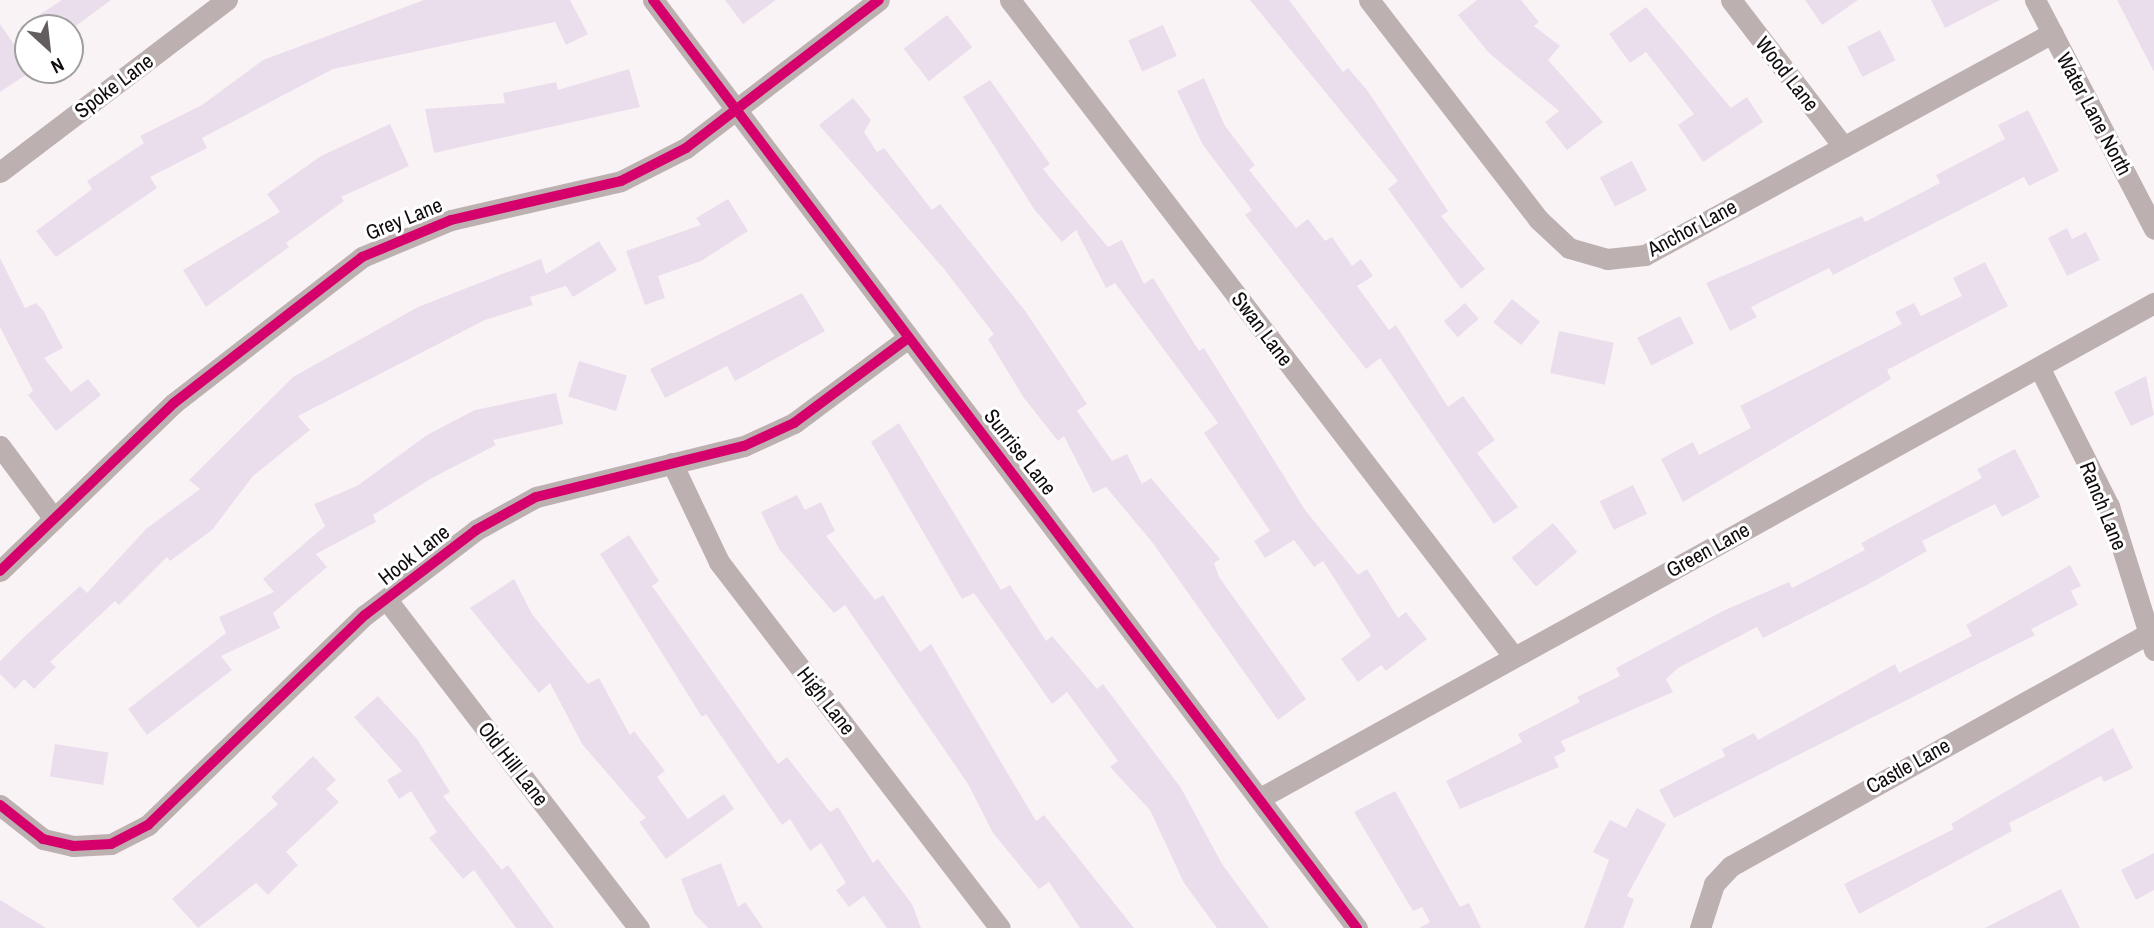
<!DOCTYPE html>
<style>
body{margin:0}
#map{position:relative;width:2154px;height:928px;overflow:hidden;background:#faf3f6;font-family:"Archivo Narrow",sans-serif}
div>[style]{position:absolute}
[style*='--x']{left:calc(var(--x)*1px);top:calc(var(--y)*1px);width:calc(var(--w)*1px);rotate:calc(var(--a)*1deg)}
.building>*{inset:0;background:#eadeec;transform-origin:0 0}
.minor>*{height:21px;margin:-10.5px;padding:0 10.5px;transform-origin:10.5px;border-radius:10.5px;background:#bcb0b0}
.cycleway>*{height:10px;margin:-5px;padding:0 5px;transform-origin:5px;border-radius:5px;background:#d6006c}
span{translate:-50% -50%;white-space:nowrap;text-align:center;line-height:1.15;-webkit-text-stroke:6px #fff;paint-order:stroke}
.street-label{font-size:21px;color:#110c0e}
.north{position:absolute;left:14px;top:14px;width:70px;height:70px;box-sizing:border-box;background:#fff;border:2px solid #a09e9f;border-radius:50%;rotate:153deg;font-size:19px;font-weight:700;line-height:28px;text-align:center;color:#110c0e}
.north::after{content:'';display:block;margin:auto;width:24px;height:32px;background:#635d5f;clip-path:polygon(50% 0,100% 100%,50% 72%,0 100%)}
</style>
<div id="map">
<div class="building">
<div style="clip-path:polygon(62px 0,111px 0,73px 28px,19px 28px)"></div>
<div style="clip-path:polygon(424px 0,570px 0,588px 34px,566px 45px,555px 22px,333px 69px,202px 138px,207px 148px,150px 177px,157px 188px,56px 257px,36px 231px,92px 189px,87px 181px,144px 143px,140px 136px,202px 105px,263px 60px)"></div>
<div style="clip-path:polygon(725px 0,776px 0,743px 24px)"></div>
<div style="clip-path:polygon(1250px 0,1289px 0,1343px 72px,1348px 68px,1367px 90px,1448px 211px,1441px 216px,1485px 269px,1461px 289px,1388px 189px,1398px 181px)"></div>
<div style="clip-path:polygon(1477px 0,1521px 0,1539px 22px,1534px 26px,1560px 46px,1548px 60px,1603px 122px,1567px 150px,1545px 122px,1559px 111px,1489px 53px,1458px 15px)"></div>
<div style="clip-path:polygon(1805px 0,1858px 0,1822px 25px)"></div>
<div style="clip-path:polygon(1931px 0,2000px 0,1945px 28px)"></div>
<div style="clip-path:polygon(2117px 0,2154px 0,2154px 72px)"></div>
<div style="clip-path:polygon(1646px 7px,1731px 108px,1747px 97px,1763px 122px,1703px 162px,1678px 125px,1694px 114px,1646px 52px,1630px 63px,1609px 34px)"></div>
<div style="left:947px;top:15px;width:41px;height:55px;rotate:52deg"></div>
<div style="clip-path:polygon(0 24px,32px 71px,0 92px)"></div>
<div style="left:1163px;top:25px;width:34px;height:38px;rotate:66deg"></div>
<div style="left:1880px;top:30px;width:34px;height:37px;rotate:63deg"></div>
<div style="clip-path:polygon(629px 69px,640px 107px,434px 153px,425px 109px,505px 103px,503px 93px,556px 82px,558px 90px)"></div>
<div style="clip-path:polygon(1204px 78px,1225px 126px,1255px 165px,1249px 170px,1296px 228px,1308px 219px,1325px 241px,1332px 237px,1352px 266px,1361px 259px,1373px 276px,1357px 286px,1389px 330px,1396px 325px,1448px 407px,1463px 396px,1495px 440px,1477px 453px,1518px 507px,1494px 524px,1380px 358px,1366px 369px,1245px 215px,1252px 210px,1203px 145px,1177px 91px)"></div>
<div style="clip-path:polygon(990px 80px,1050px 164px,1043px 169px,1108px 247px,1122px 240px,1144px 284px,1153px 278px,1199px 351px,1204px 348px,1305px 510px,1358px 575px,1367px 569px,1398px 618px,1406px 612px,1427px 639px,1386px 671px,1381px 665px,1358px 682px,1341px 659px,1371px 636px,1323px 561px,1314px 567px,1294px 540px,1265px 558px,1254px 541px,1270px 531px,1204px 433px,1218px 423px,1115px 283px,1106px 288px,1076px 230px,1062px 242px,1034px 209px,963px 97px)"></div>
<div style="clip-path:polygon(853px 98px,871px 120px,864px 132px,877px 152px,884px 148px,932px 210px,940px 204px,1026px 312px,1087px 404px,1077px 411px,1112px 461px,1127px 454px,1142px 484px,1151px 478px,1220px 559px,1214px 563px,1219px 577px,1306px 699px,1278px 720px,1152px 542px,1106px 487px,1093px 493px,1064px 436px,1058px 441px,1024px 398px,988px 339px,994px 334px,944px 269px,819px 125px)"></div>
<div style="clip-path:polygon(2028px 110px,2059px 171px,2029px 186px,2024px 177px,1833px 275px,1829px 268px,1751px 307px,1757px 317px,1730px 331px,1706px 283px,1862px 216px,1865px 222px,1940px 183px,1936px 175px,2005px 139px,1998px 125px)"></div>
<div style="clip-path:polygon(390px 124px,409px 166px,341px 197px,344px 201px,286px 243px,289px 247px,206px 307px,183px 270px,280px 212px,267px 194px,321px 156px)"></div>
<div style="left:1632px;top:161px;width:33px;height:36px;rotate:63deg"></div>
<div style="clip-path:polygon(728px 199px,748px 231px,701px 261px,658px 276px,665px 298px,645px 305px,626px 251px,701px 225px,696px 218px)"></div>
<div style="clip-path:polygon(2067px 228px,2072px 239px,2086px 232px,2100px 260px,2067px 276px,2048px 238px)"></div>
<div style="clip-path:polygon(599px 241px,617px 270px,573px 297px,566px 286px,530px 297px,533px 305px,485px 320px,298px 416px,310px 430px,253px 476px,212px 530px,170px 561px,167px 557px,119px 605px,115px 601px,50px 662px,56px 667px,34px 689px,24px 679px,15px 689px,0 674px,0 661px,24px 637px,80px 586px,87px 593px,146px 529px,200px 489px,189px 480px,293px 377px,418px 307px,541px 259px,546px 274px)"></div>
<div style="clip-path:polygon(0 258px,25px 308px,36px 303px,43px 310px,63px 348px,44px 358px,71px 392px,88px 379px,101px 395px,56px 431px,28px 395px,33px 391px,0 327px)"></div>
<div style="clip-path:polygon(1985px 262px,2008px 306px,1887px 370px,1891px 379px,1683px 502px,1661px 459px,1693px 442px,1699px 455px,1751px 428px,1740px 406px,1902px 324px,1895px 312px,1914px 303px,1921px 316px,1962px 296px,1953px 278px)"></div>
<div style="clip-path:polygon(802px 293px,825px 331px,735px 381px,727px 366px,665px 398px,650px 369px)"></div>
<div style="left:1512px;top:299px;width:36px;height:30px;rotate:39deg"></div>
<div style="left:1465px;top:303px;width:21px;height:28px;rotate:49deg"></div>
<div style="left:1680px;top:316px;width:31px;height:48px;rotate:63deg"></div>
<div style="left:1559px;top:331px;width:56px;height:43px;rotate:12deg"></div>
<div style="left:579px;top:361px;width:50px;height:37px;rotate:17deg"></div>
<div style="clip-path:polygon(2146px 376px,2154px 415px,2131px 426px,2114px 392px)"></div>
<div style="clip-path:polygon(556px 393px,563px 424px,493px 440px,496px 445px,432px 478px,373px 515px,376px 522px,316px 554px,327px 567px,273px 613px,280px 628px,221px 656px,232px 670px,147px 735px,128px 709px,226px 633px,219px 617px,274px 592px,263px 579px,325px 526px,314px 504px,357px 486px,427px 435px,475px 410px)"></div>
<div style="clip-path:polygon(899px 423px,1001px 590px,1010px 585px,1046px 641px,1052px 636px,1097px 689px,1103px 684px,1181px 788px,1222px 864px,1269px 928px,1217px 928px,1184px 883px,1150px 810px,1110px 767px,1118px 761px,1067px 692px,1052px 704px,974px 593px,962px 599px,871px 442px)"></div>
<div style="clip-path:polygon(2015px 449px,2040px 497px,2002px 517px,1995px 504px,1922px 541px,1927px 551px,1865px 586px,1763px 638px,1757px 627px,1678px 668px,1666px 679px,1673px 692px,1561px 741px,1566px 751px,1554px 757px,1559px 767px,1460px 809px,1446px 781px,1522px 742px,1518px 734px,1580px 702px,1577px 697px,1620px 676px,1616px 668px,1725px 610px,1789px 582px,1792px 588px,1865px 550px,1861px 543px,1982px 478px,1977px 469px)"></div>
<div style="left:1633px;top:485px;width:32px;height:37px;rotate:64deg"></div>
<div style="clip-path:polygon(797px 495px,805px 510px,821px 502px,835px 531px,826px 536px,875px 600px,883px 595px,920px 652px,931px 644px,1036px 821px,1044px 815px,1134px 928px,1080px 928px,1049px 882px,1039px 889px,993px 833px,968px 784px,845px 605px,834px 613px,779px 549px,761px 512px)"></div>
<div style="left:1553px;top:523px;width:38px;height:54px;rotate:50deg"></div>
<div style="clip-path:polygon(629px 535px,659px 581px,652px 586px,778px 764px,787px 757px,830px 812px,838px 807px,873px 863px,878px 859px,912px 904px,921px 928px,887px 928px,864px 896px,849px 907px,836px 890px,846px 883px,821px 843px,810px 851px,790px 819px,782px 825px,706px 714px,702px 717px,600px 554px)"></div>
<div style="clip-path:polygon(2070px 565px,2081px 586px,2071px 591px,2078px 605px,2031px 629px,2035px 635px,1674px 818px,1659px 790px,1725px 756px,1722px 749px,1754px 733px,1758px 740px,1895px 664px,1899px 673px,1972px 636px,1966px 625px)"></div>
<div style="clip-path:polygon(514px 579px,532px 614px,588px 684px,599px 678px,630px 735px,634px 731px,665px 771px,657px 777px,688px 819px,724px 794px,734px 809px,666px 859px,639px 822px,646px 818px,582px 744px,550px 683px,539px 693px,470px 608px)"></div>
<div style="clip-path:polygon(378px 696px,417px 739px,450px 792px,443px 796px,502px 870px,508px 865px,554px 928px,516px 928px,474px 870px,463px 879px,429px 838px,437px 832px,411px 791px,399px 799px,387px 780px,402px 771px,354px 717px)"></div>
<div style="clip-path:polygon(2113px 728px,2133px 768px,2104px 782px,2101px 776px,2009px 823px,2012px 831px,1859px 914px,1844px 884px,1954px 829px,1951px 824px)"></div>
<div style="left:55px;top:744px;width:54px;height:33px;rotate:9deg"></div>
<div style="clip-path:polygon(313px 756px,336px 780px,326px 789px,339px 802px,286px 852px,298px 865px,268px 895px,256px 883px,198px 928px,172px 899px,278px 804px,271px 797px)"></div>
<div style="clip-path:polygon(1395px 791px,1460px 907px,1469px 903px,1481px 928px,1419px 928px,1430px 922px,1422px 907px,1413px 911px,1354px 812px)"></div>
<div style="clip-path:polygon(1637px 808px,1666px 824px,1627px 896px,1634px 899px,1623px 928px,1584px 928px,1609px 860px,1593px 852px,1610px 820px,1626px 828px)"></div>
<div style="clip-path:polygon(2154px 853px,2154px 890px,2136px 900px,2121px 870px)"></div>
<div style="clip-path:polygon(721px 863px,738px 907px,745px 902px,763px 928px,708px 928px,694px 913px,681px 879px)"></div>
<div style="clip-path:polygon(2061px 889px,2080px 928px,1985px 928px)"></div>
<div style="clip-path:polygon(0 900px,46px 928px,0 928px)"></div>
</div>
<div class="minor">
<div style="--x:653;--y:0;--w:1165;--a:52.82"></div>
<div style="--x:1010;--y:0;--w:828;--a:52.51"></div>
<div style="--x:1369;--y:0;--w:277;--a:52.3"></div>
<div style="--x:1538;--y:219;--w:42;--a:43.1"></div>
<div style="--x:1569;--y:248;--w:40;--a:16"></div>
<div style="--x:1607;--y:259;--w:38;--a:-6"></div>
<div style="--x:1645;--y:255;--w:464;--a:-28.6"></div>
<div style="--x:1731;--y:0;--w:185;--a:52.5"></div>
<div style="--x:2035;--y:0;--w:258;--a:62.5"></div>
<div style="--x:0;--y:172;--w:285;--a:-37.2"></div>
<div style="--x:2039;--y:367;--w:156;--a:63.3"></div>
<div style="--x:2109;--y:506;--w:151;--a:72.6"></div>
<div style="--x:0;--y:446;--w:91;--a:53.5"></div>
<div style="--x:672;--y:463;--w:110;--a:64.6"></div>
<div style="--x:719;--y:562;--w:461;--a:52.5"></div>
<div style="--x:0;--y:571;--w:242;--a:-44"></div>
<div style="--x:174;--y:403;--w:238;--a:-37.8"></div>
<div style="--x:362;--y:257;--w:96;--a:-22.6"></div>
<div style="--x:451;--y:220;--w:174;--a:-12.9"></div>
<div style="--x:621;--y:181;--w:73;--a:-26.9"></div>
<div style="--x:686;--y:148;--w:243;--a:-37.5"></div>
<div style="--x:387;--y:600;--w:414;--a:52.5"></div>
<div style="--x:1262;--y:797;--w:1020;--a:-28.98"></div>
<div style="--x:0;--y:805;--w:55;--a:38.3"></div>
<div style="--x:43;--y:839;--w:31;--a:13"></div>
<div style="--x:73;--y:846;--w:38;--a:-3"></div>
<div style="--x:111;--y:844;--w:42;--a:-27.2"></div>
<div style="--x:148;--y:825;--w:302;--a:-44.1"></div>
<div style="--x:365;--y:615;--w:140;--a:-37.4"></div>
<div style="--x:476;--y:530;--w:68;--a:-28.8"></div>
<div style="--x:536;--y:497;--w:214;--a:-13.8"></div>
<div style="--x:744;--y:446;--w:55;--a:-24.7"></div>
<div style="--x:794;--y:423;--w:142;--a:-36.7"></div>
<div style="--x:1700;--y:928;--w:46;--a:-72.3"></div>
<div style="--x:1714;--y:884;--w:25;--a:-47"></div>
<div style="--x:1731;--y:866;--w:479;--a:-29.1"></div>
</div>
<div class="cycleway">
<div style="--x:653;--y:0;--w:1165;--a:52.82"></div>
<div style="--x:0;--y:571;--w:242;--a:-44"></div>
<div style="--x:174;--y:403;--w:238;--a:-37.8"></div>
<div style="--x:362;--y:257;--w:96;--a:-22.6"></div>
<div style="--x:451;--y:220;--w:174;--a:-12.9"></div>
<div style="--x:621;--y:181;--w:73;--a:-26.9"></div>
<div style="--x:686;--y:148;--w:243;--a:-37.5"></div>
<div style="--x:0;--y:805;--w:55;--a:38.3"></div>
<div style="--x:43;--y:839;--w:31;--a:13"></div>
<div style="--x:73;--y:846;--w:38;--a:-3"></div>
<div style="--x:111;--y:844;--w:42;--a:-27.2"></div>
<div style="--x:148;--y:825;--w:302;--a:-44.1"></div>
<div style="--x:365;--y:615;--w:140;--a:-37.4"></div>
<div style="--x:476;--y:530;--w:68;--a:-28.8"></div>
<div style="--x:536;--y:497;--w:214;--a:-13.8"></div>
<div style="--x:744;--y:446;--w:55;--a:-24.7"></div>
<div style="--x:794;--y:423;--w:142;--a:-36.7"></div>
</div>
<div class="street-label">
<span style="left:1787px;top:74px;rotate:52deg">Wood Lane</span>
<span style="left:114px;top:86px;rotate:-37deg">Spoke Lane</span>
<span style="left:2094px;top:114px;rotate:62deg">Water Lane North</span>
<span style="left:404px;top:219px;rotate:-22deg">Grey Lane</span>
<span style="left:1692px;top:228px;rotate:-28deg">Anchor Lane</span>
<span style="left:1262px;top:329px;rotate:53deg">Swan Lane</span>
<span style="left:1020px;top:452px;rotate:52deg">Sunrise Lane</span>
<span style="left:2103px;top:506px;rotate:68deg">Ranch Lane</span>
<span style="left:1708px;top:550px;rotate:-29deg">Green Lane</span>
<span style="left:414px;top:555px;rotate:-38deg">Hook Lane</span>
<span style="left:826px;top:701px;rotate:52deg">High Lane</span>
<span style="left:513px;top:764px;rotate:52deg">Old Hill Lane</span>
<span style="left:1908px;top:766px;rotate:-29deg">Castle Lane</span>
</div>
<div class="north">N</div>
</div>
